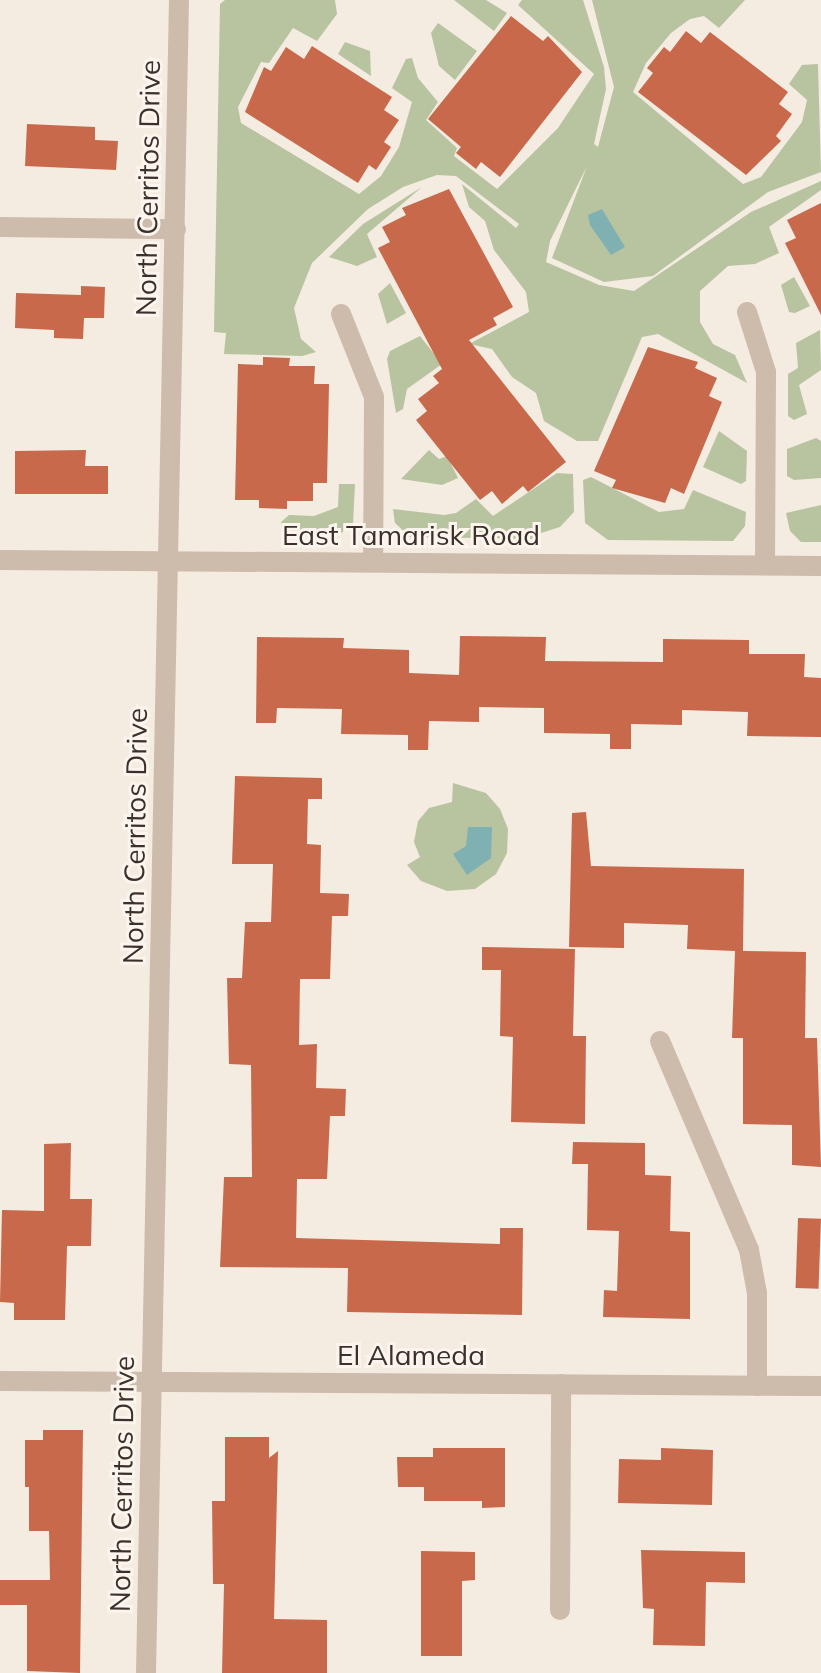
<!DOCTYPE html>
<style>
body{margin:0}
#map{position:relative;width:821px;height:1673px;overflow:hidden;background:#f4ebe1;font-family:Mulish,sans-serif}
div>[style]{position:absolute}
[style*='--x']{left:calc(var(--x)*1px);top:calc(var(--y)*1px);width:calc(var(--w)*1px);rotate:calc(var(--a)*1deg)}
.green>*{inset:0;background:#b8c4a0}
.water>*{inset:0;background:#7fb0b2}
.building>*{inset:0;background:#c8694b;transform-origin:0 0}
.minor>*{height:20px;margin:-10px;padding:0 10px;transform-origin:10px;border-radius:10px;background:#cdbbac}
span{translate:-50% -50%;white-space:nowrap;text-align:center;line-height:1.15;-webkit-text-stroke:6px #fbf5ee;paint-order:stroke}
.street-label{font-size:28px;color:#3b302b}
</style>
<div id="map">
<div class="green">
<div style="clip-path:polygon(225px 0,335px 0,337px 14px,317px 41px,293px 28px,269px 63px,261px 62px,238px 107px,241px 123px,359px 194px,381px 176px,399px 147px,412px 102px,392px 88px,406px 59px,412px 58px,418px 78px,438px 102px,426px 120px,457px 148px,454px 156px,497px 189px,558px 128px,594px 74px,518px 5px,522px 0,583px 0,604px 67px,606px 89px,594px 144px,598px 147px,614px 87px,592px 0,745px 0,719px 28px,704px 16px,690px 19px,671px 33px,646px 63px,633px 92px,743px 184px,761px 177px,802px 122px,807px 100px,789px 84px,802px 65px,818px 64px,821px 172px,768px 192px,653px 276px,604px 282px,552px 258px,587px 166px,550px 241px,546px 262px,599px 285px,634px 291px,751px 212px,821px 181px,821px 190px,769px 227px,779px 253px,755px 264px,728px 266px,700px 291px,700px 322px,713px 344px,735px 355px,747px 383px,658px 334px,642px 337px,598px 441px,577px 441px,544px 421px,536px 393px,512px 377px,492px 349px,469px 344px,529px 312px,526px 292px,494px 250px,485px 221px,469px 207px,462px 184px,516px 228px,519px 224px,456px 176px,437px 175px,403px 187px,368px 209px,312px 263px,294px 308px,301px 339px,316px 352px,302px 356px,224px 354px,226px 333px,214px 332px,220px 4px)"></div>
<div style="clip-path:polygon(454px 0,486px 0,507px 13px,494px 31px)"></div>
<div style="clip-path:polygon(438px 23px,477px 51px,455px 80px,439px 66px,431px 33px)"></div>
<div style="clip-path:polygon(345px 42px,370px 51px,371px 76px,338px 54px)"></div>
<div style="clip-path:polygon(422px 187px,367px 234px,377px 257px,357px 266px,329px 257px,363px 224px)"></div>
<div style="clip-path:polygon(794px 277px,810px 306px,795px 313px,789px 312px,781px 285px)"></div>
<div style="clip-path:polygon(390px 283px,406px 313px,387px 324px,378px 294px)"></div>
<div style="clip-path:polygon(820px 330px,821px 370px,799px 385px,807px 414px,794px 420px,788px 416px,788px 374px,798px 368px,796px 343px)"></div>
<div style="clip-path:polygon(420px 336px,442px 364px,407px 389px,403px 409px,396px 413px,387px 359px,390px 351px)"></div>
<div style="clip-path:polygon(719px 431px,747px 451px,746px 481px,741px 484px,703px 467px)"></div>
<div style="clip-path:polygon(816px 438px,821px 441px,821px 478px,794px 480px,787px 476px,787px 449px)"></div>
<div style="clip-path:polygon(429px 450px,439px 459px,447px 456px,458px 478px,442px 485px,401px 479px)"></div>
<div style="clip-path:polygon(557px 473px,573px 474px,574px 512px,560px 527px,541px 533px,541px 539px,410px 537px,395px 523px,393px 509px,444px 515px,456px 513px,476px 499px,493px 516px)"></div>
<div style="clip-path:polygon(591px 477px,659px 512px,684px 509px,693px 490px,746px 512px,745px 526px,733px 541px,608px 540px,585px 523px,583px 480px)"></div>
<div style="clip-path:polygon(339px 484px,355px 484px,353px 524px,337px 536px,283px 536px,281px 522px,289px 515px,314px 516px,338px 507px)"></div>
<div style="clip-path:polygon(821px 505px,821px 542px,801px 542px,790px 531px,786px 513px)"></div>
<div style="clip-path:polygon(453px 783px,486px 793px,500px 809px,508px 829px,507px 853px,496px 874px,475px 889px,447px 891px,421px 881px,407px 865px,420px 857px,414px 842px,418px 821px,429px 808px,452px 802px)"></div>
</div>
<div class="water">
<div style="clip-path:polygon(602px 209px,625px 247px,611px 255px,590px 225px,588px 215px)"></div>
<div style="clip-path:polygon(468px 827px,492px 827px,491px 858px,467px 875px,453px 854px,466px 846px)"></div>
</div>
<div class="building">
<div style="clip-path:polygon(511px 16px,543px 41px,548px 36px,582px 72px,500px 177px,481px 162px,476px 169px,456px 153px,461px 147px,428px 119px)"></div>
<div style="clip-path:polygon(686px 31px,701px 43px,710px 32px,788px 92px,779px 104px,792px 114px,776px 136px,781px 141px,746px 175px,638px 92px,653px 73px,647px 68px,664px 47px,670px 52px)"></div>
<div style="clip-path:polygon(312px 46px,392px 97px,384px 110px,399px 120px,384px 142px,391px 147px,376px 170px,369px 165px,358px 183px,245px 112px,264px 67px,271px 71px,286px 47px,304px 59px)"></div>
<div style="clip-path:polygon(27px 124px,95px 127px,95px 140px,118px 141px,116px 170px,25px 166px)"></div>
<div style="clip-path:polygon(449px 189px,513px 307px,493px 318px,497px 325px,469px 340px,566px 462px,528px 492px,523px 486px,502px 504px,492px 491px,480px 500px,416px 420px,427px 411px,418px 399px,439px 383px,433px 376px,442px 369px,378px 248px,390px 242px,382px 227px,406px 215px,402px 208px)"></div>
<div style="clip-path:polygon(821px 203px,821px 315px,785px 243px,796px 238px,787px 220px)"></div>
<div style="clip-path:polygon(81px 286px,105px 287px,104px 318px,84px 318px,83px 339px,54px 338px,54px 330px,15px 328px,16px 293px,81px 295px)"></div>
<div style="clip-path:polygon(648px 347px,698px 362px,695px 368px,717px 378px,709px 396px,722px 402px,684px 494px,671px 488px,665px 503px,612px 488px,616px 480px,594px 471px)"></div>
<div style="clip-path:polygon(263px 357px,290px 358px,289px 366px,315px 366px,314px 384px,329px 384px,327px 483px,313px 483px,313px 501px,287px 501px,287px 509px,259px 508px,259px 500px,235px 500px,238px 364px,263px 365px)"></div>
<div style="clip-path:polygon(86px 450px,85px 466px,108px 466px,108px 494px,15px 494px,15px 451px)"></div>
<div style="clip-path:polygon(460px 636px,546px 637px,545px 661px,663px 662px,663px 639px,749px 640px,749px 654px,805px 654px,804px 677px,821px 678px,821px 737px,747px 736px,748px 712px,682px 710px,682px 725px,631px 724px,631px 749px,610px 749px,610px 734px,544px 733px,544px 708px,479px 707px,479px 722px,429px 721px,428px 750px,408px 750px,408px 735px,341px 734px,342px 709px,277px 708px,276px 723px,256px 723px,257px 637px,344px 638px,343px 648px,409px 650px,409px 673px,459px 675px)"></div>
<div style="clip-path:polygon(235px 776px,322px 778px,322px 799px,308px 799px,307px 844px,321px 845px,320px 893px,349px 894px,348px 916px,332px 916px,330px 979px,300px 979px,299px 1045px,317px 1044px,316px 1088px,346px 1089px,345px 1116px,330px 1116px,327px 1179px,297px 1179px,296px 1238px,500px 1244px,500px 1228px,523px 1228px,522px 1315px,347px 1312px,348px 1268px,220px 1267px,224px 1177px,252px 1177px,251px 1065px,229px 1064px,227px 978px,242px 978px,245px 922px,271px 922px,273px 864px,232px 864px)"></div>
<div style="clip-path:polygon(586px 812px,591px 866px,744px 869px,743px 951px,806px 952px,805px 1038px,817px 1038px,821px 1167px,792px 1165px,792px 1125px,743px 1124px,743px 1038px,732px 1038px,735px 951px,687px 949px,688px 925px,624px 923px,624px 948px,569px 947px,572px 813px)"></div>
<div style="clip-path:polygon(482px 947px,575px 949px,573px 1036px,586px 1036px,585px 1124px,511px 1122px,513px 1037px,500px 1036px,501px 970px,482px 970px)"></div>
<div style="clip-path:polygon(573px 1142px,645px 1143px,645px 1175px,671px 1176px,670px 1231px,690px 1232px,690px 1319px,603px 1317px,604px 1290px,617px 1291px,619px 1231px,587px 1230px,588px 1164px,572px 1164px)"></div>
<div style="clip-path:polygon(71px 1143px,70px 1199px,92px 1199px,91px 1246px,67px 1246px,65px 1320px,14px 1320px,14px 1303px,0 1302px,2px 1210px,44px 1211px,44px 1144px)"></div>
<div style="left:798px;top:1218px;width:23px;height:70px;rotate:2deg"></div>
<div style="clip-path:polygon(43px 1430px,83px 1430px,80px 1673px,27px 1671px,27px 1605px,0 1605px,0 1580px,50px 1580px,49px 1531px,29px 1531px,29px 1487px,25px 1487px,25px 1440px,43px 1440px)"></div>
<div style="clip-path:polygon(225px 1437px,269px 1437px,269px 1458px,278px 1451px,274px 1619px,327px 1620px,327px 1673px,222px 1673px,224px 1584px,213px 1584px,212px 1501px,225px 1501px)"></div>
<div style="clip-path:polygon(433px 1448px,505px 1448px,505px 1507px,482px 1508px,482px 1501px,424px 1501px,424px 1487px,398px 1487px,397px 1457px,433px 1457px)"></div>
<div style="clip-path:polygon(661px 1448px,713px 1450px,712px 1505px,618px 1503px,619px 1459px,661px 1460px)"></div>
<div style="clip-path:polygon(641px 1550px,745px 1552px,745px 1583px,706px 1582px,705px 1646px,653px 1645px,654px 1609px,643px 1608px)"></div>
<div style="clip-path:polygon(421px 1551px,475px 1552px,475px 1580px,462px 1581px,462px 1656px,421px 1656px)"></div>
</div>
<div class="minor">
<div style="--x:0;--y:227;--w:176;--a:0.7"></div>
<div style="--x:747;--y:312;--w:63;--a:72.4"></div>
<div style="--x:766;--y:372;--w:193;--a:90.3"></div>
<div style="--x:341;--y:314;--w:89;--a:68.3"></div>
<div style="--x:374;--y:397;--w:165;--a:90.3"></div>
<div style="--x:0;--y:560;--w:821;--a:0.42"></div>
<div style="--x:660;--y:1041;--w:227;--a:66.9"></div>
<div style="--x:749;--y:1250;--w:44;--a:79.5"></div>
<div style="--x:757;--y:1293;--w:93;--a:90"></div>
<div style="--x:0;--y:1381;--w:821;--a:0.35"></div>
<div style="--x:560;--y:1610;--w:226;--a:-89.7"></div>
<div style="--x:146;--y:1673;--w:1673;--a:-88.87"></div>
</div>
<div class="street-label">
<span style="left:148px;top:188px;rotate:-89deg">North Cerritos Drive</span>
<span style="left:411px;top:535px">East Tamarisk Road</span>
<span style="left:135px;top:836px;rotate:-89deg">North Cerritos Drive</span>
<span style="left:411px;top:1355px">El Alameda</span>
<span style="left:122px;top:1484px;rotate:-89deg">North Cerritos Drive</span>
</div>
</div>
